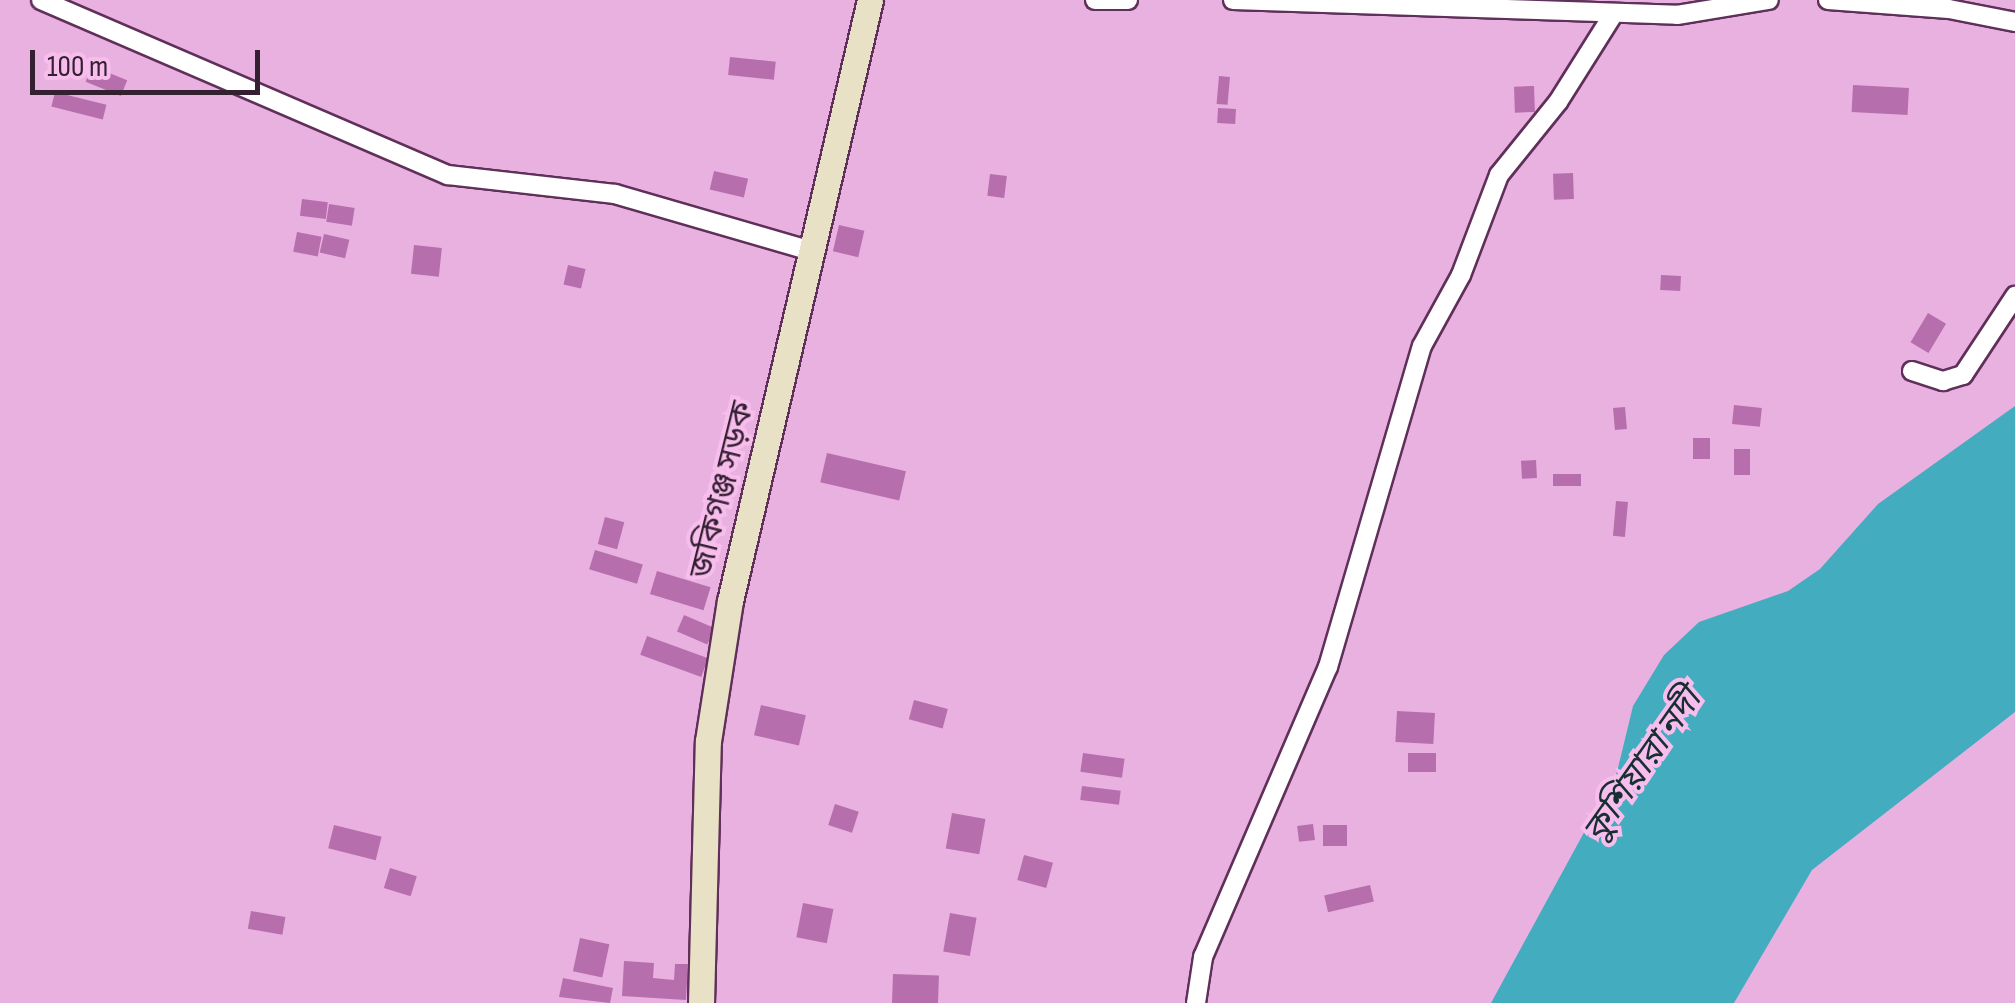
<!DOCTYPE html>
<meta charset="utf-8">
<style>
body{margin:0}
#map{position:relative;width:2015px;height:1003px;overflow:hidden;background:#e9b1e0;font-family:"Sofia Sans Condensed","Noto Sans Bengali",sans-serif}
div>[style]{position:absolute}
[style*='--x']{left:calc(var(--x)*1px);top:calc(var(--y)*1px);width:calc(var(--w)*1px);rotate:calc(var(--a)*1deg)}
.water>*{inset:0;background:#44acbf}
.building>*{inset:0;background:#b76ead;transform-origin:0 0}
.roads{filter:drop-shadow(2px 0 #5f3059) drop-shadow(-2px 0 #5f3059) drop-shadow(0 2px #5f3059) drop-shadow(0 -2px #5f3059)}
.minor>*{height:18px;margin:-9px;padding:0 9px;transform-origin:9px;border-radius:9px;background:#fff}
.secondary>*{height:25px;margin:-12.5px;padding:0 12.5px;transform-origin:12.5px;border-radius:12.5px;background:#e9e1c5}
span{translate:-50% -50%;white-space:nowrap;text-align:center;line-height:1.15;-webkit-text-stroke:8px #f7beed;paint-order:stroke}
.street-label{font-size:32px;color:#352032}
.water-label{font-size:35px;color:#172e33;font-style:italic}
.scale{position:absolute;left:30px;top:50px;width:230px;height:45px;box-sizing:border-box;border:5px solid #352032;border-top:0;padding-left:12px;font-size:30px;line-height:35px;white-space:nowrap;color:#352032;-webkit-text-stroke:8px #f7beed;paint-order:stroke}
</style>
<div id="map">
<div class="water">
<div style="clip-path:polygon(2015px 406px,2015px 712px,1812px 870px,1734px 1003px,1491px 1003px,1617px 772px,1633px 706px,1664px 655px,1699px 622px,1788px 591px,1820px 569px,1878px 504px)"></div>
</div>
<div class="building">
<div style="left:730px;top:57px;width:46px;height:18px;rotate:6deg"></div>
<div style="left:92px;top:66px;width:38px;height:17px;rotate:22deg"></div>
<div style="left:1219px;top:76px;width:11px;height:28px;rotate:5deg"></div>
<div style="left:1853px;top:85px;width:56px;height:27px;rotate:3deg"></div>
<div style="left:1534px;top:86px;width:26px;height:20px;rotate:88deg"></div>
<div style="left:55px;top:92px;width:53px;height:15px;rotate:14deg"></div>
<div style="left:1218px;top:108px;width:18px;height:15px;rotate:3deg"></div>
<div style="left:714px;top:171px;width:35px;height:19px;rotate:13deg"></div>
<div style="left:1573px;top:173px;width:26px;height:20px;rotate:88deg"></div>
<div style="left:990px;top:174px;width:17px;height:22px;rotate:7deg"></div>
<div style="left:302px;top:199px;width:26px;height:17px;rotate:7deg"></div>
<div style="left:329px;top:204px;width:26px;height:18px;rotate:9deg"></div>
<div style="left:839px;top:225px;width:26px;height:27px;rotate:13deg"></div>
<div style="left:297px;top:232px;width:25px;height:20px;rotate:11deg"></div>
<div style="left:324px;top:234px;width:26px;height:19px;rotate:13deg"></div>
<div style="left:414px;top:245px;width:28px;height:29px;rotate:6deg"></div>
<div style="left:568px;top:265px;width:18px;height:20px;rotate:13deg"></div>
<div style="left:1661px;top:275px;width:20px;height:15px;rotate:3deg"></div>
<div style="left:1928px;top:313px;width:21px;height:34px;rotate:31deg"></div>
<div style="left:1734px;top:405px;width:28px;height:19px;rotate:6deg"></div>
<div style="left:1625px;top:407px;width:22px;height:12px;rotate:85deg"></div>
<div style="left:1693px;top:438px;width:17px;height:21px"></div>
<div style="left:1734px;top:449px;width:16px;height:26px"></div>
<div style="left:827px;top:453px;width:81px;height:30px;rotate:13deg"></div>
<div style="left:1536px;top:460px;width:18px;height:15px;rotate:87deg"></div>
<div style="left:1553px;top:474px;width:28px;height:12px"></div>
<div style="left:1616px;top:501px;width:12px;height:35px;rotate:5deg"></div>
<div style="left:605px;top:517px;width:20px;height:28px;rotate:15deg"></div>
<div style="left:595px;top:550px;width:50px;height:20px;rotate:17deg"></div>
<div style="left:657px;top:571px;width:56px;height:24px;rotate:17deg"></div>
<div style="left:684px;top:615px;width:33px;height:18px;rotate:23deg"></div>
<div style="left:647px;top:636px;width:65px;height:20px;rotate:20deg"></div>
<div style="left:914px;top:700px;width:35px;height:20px;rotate:15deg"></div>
<div style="left:761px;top:705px;width:46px;height:31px;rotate:13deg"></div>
<div style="left:1397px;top:711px;width:38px;height:31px;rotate:3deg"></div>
<div style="left:1083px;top:753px;width:42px;height:19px;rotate:8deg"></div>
<div style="left:1408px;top:753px;width:28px;height:19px"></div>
<div style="left:1082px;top:786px;width:39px;height:14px;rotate:7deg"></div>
<div style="left:835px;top:804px;width:25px;height:22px;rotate:18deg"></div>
<div style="left:952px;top:813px;width:34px;height:36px;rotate:10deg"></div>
<div style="left:1313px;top:824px;width:16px;height:16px;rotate:83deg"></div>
<div style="left:334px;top:825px;width:49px;height:24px;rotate:14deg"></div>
<div style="left:1323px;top:825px;width:24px;height:21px"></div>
<div style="left:1024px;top:855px;width:30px;height:26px;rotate:15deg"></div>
<div style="left:390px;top:868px;width:28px;height:21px;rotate:17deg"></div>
<div style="left:1370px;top:885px;width:17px;height:47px;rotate:77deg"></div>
<div style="left:803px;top:903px;width:31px;height:35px;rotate:11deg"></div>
<div style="left:251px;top:911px;width:35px;height:18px;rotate:10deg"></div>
<div style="left:950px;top:913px;width:27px;height:39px;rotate:10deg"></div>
<div style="left:580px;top:938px;width:30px;height:34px;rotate:12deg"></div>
<div style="clip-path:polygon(624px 961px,654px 963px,653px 978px,674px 980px,675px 964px,688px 964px,686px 1000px,622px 996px)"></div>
<div style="left:893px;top:974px;width:46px;height:29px;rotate:2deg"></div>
<div style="clip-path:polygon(563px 978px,613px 988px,610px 1003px,559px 997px)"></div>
</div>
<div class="roads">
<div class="minor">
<div style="--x:41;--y:0;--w:443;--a:23.3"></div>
<div style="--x:448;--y:175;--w:168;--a:6.5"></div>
<div style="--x:615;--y:194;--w:207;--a:16.2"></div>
<div style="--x:1095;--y:0;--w:33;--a:0"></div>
<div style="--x:1233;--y:0;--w:444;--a:1.9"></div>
<div style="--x:1677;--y:15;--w:93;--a:-9.3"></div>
<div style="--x:1828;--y:0;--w:121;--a:4.3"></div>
<div style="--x:1949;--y:9;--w:67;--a:11.1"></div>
<div style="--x:1912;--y:371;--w:33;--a:18"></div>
<div style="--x:1943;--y:381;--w:21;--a:-17"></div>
<div style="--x:1963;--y:375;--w:95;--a:-56.6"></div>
<div style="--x:1196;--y:1003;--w:47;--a:-81.3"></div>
<div style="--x:1203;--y:957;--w:316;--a:-66.7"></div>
<div style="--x:1328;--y:667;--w:334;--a:-73.7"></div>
<div style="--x:1422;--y:346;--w:81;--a:-61.2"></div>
<div style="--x:1461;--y:275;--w:107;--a:-69.2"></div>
<div style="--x:1499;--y:175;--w:94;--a:-51.1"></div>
<div style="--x:1558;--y:102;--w:105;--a:-57.8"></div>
</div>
<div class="secondary">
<div style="--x:701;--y:1003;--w:262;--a:-88.5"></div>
<div style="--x:708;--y:741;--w:142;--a:-81.1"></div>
<div style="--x:730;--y:601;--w:617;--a:-76.89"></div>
</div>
</div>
<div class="street-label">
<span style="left:723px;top:490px;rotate:-76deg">জকিগঞ্জ সড়ক</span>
</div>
<div class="water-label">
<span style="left:1643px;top:766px;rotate:-55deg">কুশিয়ারা নদী</span>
</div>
<div class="scale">100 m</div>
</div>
